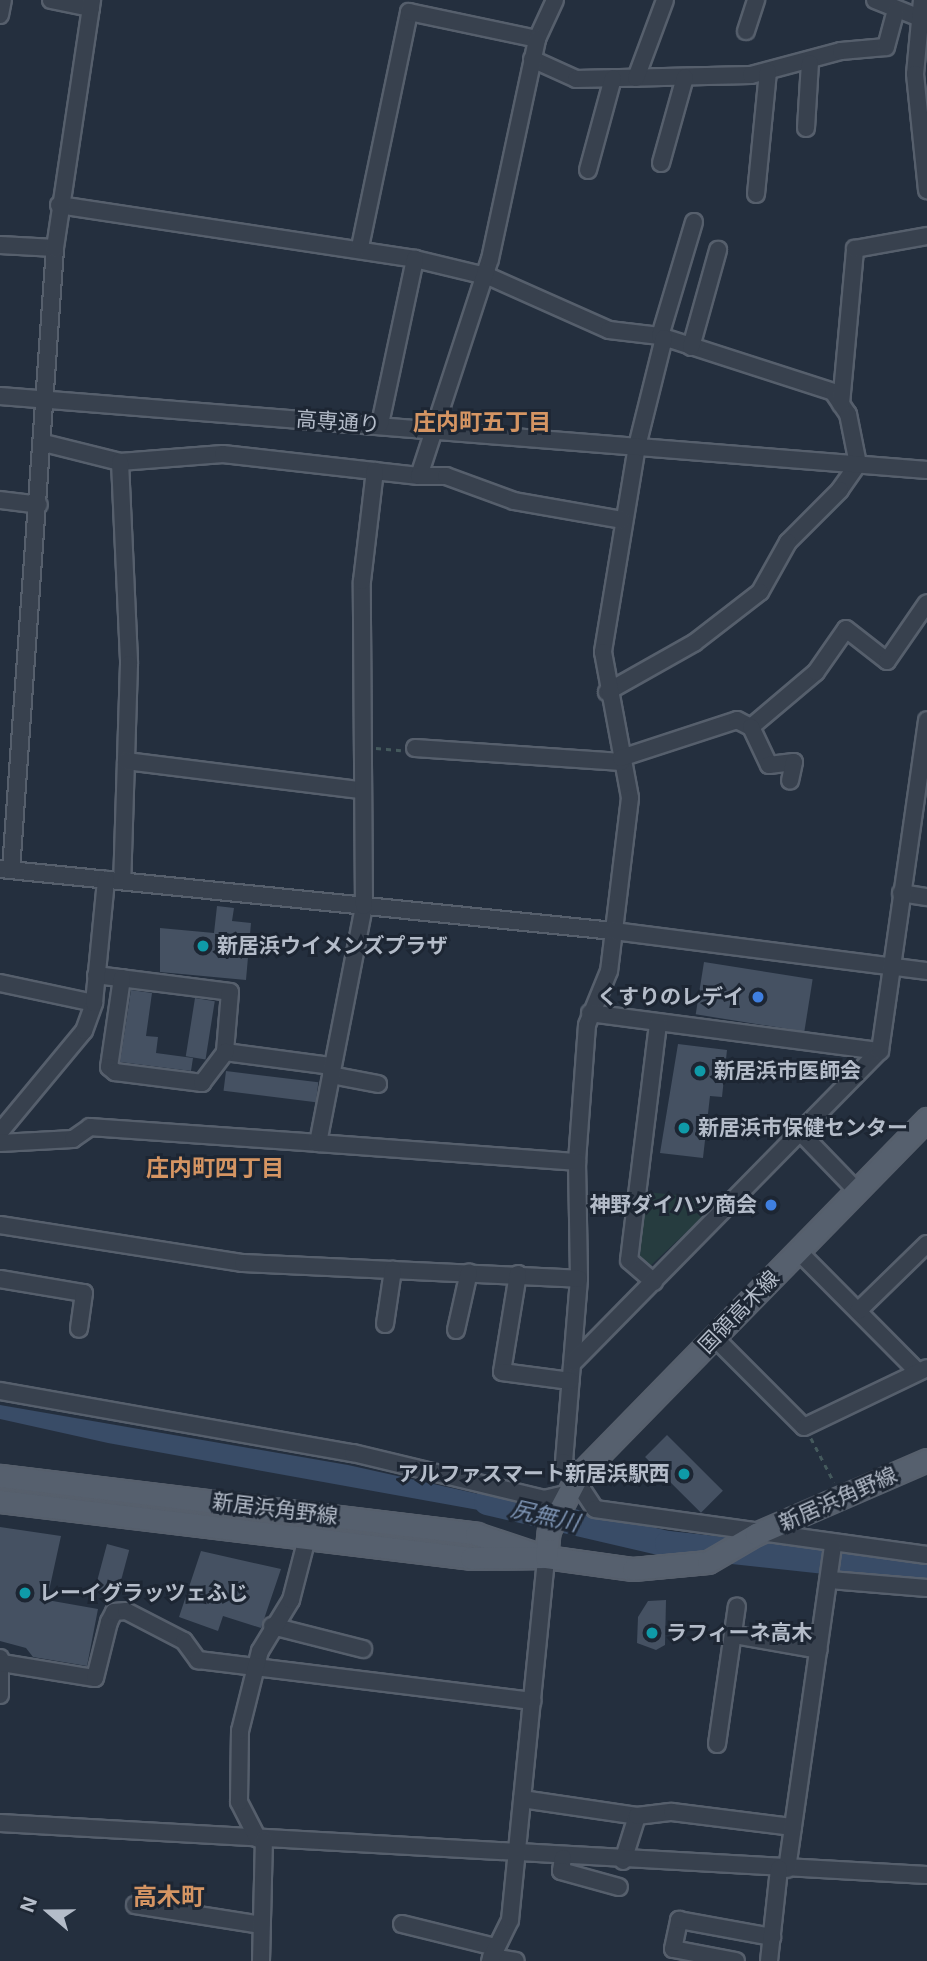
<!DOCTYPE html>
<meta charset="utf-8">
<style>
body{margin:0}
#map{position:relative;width:927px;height:1961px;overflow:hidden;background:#242f3e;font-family:Inter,"Noto Sans JP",sans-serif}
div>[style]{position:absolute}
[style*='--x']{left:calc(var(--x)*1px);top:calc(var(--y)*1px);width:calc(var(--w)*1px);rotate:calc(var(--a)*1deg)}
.green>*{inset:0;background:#263c3f}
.water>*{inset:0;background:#394c67}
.river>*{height:26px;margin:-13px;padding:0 13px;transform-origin:13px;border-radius:13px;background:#394c67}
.building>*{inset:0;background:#455162;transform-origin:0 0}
.path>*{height:2.5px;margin-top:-1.25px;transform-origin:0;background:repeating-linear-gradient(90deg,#44595c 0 5px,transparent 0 10px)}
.roads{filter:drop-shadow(2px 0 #565f6c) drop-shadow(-2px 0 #565f6c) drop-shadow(0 2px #565f6c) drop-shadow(0 -2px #565f6c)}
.minor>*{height:16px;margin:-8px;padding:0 8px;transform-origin:8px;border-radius:8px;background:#38414e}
.major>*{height:21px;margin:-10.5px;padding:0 10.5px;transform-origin:10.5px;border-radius:10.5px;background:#56606e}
.dots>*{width:19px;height:19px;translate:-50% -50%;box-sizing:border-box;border:4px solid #1d2633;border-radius:50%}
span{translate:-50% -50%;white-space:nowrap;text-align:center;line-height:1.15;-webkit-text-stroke:6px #1d2633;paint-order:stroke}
.street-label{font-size:21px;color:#b4bcc9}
.poi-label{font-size:21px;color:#b4bcc9;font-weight:700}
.left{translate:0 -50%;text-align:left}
.right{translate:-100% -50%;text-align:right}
.neighbourhood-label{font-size:23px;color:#d59563;font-weight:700}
.water-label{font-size:23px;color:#7c92b1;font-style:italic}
.quarter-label{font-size:24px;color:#d59563;font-weight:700}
.north{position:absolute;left:14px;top:1877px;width:70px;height:70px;-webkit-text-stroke:5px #1d2633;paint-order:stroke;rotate:290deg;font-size:19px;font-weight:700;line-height:28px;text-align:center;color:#b4bcc9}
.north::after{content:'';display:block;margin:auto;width:24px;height:32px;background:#b4bcc9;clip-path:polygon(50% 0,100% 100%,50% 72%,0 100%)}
</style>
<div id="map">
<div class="green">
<div style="clip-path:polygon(645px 1192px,722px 1199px,648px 1268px,636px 1260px)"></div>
</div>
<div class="water">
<div style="clip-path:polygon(0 1405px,348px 1465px,528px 1505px,514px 1515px,495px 1513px,108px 1443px,0 1419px)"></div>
</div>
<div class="river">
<div style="--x:487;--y:1502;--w:186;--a:13.1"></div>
<div style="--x:668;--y:1544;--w:261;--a:6.2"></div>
</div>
<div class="building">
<div style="clip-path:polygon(217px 906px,234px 908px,232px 921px,251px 923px,246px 980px,160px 972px,160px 928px,214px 933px)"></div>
<div style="left:704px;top:962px;width:110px;height:53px;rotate:9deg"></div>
<div style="clip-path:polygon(131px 990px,152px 993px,146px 1036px,158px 1037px,156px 1053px,193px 1058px,191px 1071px,120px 1062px)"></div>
<div style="left:195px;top:998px;width:20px;height:59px;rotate:9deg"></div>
<div style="clip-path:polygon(678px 1044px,727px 1050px,722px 1097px,710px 1096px,703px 1158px,660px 1153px)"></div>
<div style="left:226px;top:1071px;width:93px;height:20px;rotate:7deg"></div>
<div style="left:667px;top:1435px;width:79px;height:31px;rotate:45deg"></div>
<div style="clip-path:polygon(0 1527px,61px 1536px,47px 1600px,98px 1609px,87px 1666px,33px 1657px,26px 1648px,0 1641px)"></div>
<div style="left:107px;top:1544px;width:23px;height:47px;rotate:15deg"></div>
<div style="clip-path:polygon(201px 1551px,281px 1569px,261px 1628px,223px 1616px,218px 1631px,179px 1617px)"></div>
<div style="clip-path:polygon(666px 1600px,665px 1645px,656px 1650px,637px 1643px,638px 1617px,648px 1601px)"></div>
</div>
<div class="path">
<div style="--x:376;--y:748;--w:25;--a:5"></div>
<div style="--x:811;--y:1438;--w:50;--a:62.4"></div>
</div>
<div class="roads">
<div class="minor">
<div style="--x:51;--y:0;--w:41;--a:11.3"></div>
<div style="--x:875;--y:0;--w:48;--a:21.8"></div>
<div style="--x:922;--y:0;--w:74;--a:95.4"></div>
<div style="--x:915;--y:74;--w:117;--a:84.1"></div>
<div style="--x:0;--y:15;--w:15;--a:-79"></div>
<div style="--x:746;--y:31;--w:33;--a:-72"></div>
<div style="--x:532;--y:59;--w:48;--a:24.4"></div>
<div style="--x:576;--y:79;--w:175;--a:-1.3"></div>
<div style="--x:751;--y:75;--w:93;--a:-14.9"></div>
<div style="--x:841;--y:51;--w:45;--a:-5.1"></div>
<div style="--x:886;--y:47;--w:38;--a:-75"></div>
<div style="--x:636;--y:78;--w:83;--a:-69.6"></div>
<div style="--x:806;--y:128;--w:65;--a:-86.5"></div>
<div style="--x:661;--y:163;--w:89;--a:-74.4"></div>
<div style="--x:588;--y:170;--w:95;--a:-74.8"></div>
<div style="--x:756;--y:194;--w:123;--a:-84.4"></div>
<div style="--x:59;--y:205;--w:360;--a:8.6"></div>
<div style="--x:415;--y:259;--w:77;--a:13.5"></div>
<div style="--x:490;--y:277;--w:130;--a:24"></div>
<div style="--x:609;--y:330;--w:51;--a:6.7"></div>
<div style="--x:660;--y:336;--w:182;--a:17.9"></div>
<div style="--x:833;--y:392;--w:27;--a:56"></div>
<div style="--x:848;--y:414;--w:51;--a:78.7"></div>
<div style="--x:858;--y:464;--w:32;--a:125"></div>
<div style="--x:840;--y:490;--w:74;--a:135"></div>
<div style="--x:788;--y:542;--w:57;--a:119.2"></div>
<div style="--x:760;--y:592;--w:83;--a:142.3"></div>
<div style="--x:694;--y:643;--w:100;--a:150.6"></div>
<div style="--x:0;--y:245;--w:55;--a:3.1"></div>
<div style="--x:360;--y:247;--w:240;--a:-78.2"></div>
<div style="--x:409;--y:12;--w:131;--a:11.9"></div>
<div style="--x:537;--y:39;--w:43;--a:-65.2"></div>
<div style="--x:660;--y:336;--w:119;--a:-73.4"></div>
<div style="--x:664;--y:338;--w:111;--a:104"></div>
<div style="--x:637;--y:446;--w:209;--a:99.4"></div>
<div style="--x:603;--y:652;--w:148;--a:79.5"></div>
<div style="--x:630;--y:798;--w:174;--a:96.9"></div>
<div style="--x:609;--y:971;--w:58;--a:112.2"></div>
<div style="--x:587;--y:1025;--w:137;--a:94.2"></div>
<div style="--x:577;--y:1162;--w:117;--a:89"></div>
<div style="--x:579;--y:1279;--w:184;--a:94.7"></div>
<div style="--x:564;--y:1462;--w:56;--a:56.6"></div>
<div style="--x:595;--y:1509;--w:335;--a:7.9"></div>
<div style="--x:691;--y:347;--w:101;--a:-74.4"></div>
<div style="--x:0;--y:396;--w:930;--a:4.56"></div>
<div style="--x:841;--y:404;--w:156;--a:-84.8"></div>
<div style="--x:855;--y:249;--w:73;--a:-10.2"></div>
<div style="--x:380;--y:424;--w:169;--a:-78"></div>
<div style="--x:44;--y:443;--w:78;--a:14"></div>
<div style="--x:120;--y:462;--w:103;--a:-4.4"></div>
<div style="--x:223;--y:454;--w:197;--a:6.4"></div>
<div style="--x:419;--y:476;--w:228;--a:-71.9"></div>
<div style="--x:490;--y:259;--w:225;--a:-77.9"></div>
<div style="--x:120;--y:462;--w:202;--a:87.4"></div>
<div style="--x:129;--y:664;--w:217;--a:91.8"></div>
<div style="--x:419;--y:476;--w:27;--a:0"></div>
<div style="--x:446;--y:476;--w:72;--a:20.2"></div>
<div style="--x:514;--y:501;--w:110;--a:10"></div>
<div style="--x:0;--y:500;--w:39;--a:7"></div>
<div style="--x:751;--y:727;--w:85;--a:-40.2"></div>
<div style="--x:816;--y:672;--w:52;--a:-55.1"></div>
<div style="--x:846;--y:629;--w:52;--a:38"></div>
<div style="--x:887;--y:661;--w:70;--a:-55.4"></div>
<div style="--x:415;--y:748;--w:207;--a:3.9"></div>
<div style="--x:621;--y:758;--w:122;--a:-18.1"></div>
<div style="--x:737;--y:720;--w:16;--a:27"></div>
<div style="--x:751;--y:727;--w:42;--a:64.7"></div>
<div style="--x:769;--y:765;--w:25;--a:-7"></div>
<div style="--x:794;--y:762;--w:19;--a:102"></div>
<div style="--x:126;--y:761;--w:236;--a:7.1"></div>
<div style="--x:0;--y:869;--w:617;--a:5.77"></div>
<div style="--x:614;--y:931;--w:316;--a:7.3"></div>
<div style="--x:11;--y:870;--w:624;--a:-85.95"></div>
<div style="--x:55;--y:248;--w:251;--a:-81.5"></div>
<div style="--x:901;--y:893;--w:26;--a:9"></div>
<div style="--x:96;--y:975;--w:135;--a:7.2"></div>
<div style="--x:230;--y:992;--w:60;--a:94.8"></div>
<div style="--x:225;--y:1052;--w:108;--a:7.5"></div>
<div style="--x:122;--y:978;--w:90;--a:98.3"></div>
<div style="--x:109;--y:1067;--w:8;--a:40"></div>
<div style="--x:115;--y:1072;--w:88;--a:7.2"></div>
<div style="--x:202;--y:1083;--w:39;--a:-53"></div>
<div style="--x:0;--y:983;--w:96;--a:12"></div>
<div style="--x:590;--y:1013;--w:292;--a:7.5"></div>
<div style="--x:331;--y:1075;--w:48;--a:10.8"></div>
<div style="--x:0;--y:1132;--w:131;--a:-50.3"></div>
<div style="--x:84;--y:1031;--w:30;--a:-70"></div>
<div style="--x:94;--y:1003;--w:124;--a:-84.4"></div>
<div style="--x:800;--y:1132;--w:82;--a:46"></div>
<div style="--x:0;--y:1143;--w:73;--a:-3.1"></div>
<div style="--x:73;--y:1139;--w:21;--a:-35"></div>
<div style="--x:90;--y:1127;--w:229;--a:4"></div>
<div style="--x:318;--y:1143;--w:241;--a:-79"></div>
<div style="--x:364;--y:906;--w:325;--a:-90.4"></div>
<div style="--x:362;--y:581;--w:111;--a:-83.3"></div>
<div style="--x:318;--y:1143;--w:260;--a:4.2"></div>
<div style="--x:0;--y:1225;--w:246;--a:8.9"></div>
<div style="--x:243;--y:1263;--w:336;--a:2.7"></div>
<div style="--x:798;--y:1251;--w:170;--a:45.2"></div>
<div style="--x:518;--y:1274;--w:99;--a:99.3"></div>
<div style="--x:502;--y:1372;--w:69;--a:7.5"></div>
<div style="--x:0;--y:1279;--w:85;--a:9.5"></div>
<div style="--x:84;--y:1293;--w:36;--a:98"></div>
<div style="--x:654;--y:1282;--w:33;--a:-139"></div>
<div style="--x:629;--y:1260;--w:239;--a:-83"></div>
<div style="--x:858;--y:1311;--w:96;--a:-44.2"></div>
<div style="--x:385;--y:1324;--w:55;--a:-81.6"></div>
<div style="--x:456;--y:1330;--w:59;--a:-77.4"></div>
<div style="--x:714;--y:1337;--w:127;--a:45"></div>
<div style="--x:804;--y:1427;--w:136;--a:-25.6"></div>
<div style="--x:573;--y:1363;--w:438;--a:-45.5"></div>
<div style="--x:880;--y:1051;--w:334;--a:-81.9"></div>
<div style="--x:0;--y:1391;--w:358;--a:10"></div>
<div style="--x:353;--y:1453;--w:196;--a:13.5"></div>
<div style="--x:544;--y:1499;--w:22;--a:-13"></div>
<div style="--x:830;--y:1580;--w:97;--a:4.7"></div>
<div style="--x:272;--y:1626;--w:94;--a:14.2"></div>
<div style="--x:735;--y:1635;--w:85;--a:10.1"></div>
<div style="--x:0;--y:1658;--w:37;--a:90"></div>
<div style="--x:2;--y:1663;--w:94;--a:9.2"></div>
<div style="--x:95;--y:1678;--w:58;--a:-76"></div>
<div style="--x:109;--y:1622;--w:11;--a:-63"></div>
<div style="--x:114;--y:1612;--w:12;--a:-5"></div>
<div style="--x:126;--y:1611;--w:65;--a:27.3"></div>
<div style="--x:184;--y:1641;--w:24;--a:54"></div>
<div style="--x:198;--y:1660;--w:337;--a:7"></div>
<div style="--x:717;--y:1744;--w:139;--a:-81.8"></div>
<div style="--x:522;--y:1799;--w:116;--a:8.4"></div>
<div style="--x:637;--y:1816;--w:47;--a:107.3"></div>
<div style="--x:637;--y:1816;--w:35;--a:-7"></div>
<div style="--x:672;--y:1812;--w:122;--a:7.1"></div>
<div style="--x:0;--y:1823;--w:928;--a:3.21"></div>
<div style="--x:258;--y:1839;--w:42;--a:-117.2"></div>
<div style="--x:239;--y:1802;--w:71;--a:-89.2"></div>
<div style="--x:240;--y:1731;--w:82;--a:-76"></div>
<div style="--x:260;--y:1651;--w:60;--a:-58.7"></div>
<div style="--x:291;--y:1600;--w:64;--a:-75.5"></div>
<div style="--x:563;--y:1858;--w:13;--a:99"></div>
<div style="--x:561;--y:1871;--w:60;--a:15.4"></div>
<div style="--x:787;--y:1869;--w:325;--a:-81.9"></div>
<div style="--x:135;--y:1905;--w:128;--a:9"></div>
<div style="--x:402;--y:1924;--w:96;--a:13.9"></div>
<div style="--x:491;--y:1957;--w:25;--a:9"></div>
<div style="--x:261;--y:1961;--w:122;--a:-88.6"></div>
<div style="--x:490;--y:1961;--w:46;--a:-64"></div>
<div style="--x:510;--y:1920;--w:365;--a:-84.3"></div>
<div style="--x:736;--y:1961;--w:64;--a:-169.2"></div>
<div style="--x:673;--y:1949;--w:30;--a:-78"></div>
<div style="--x:679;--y:1920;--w:95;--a:10.4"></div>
<div style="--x:769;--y:1961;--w:93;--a:-83.8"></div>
</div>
<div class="major">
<div style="--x:0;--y:1476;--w:480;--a:6.9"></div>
<div style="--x:476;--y:1534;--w:57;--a:18.4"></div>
<div style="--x:0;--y:1501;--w:474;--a:6.9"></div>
<div style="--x:471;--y:1558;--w:75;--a:-0.8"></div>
<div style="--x:546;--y:1557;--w:88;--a:7.9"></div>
<div style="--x:633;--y:1569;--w:75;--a:-5.3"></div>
<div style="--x:708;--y:1562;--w:56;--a:-30.3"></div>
<div style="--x:756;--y:1534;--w:186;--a:-23.4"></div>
<div style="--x:546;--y:1557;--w:27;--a:-84"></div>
<div style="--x:549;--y:1530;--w:60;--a:-62.2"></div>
<div style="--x:577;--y:1477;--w:501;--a:-45.65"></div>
</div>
</div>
<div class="dots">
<div style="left:203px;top:946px;background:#0f9aa8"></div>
<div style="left:758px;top:997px;background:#3f7fe0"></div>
<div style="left:700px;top:1071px;background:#0f9aa8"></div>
<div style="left:684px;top:1128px;background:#0f9aa8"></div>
<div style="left:771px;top:1205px;background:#3f7fe0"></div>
<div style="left:684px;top:1474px;background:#0f9aa8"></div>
<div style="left:25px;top:1593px;background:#0f9aa8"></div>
<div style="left:652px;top:1633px;background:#0f9aa8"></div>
</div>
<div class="street-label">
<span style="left:338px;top:422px;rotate:4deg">高専通り</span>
<span style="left:739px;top:1312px;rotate:-46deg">国領高木線</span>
<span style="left:838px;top:1499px;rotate:-24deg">新居浜角野線</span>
<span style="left:275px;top:1509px;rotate:7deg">新居浜角野線</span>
</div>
<div class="poi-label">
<span class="left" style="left:217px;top:946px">新居浜ウイメンズプラザ</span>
<span class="right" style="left:744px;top:997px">くすりのレデイ</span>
<span class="left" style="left:714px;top:1071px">新居浜市医師会</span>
<span class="left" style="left:698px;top:1128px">新居浜市保健センター</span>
<span class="right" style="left:757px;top:1205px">神野ダイハツ商会</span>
<span class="right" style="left:670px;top:1474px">アルファスマート新居浜駅西</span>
<span class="left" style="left:39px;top:1593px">レーイグラッツェふじ</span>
<span class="left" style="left:666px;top:1633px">ラフィーネ高木</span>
</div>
<div class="neighbourhood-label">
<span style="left:482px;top:422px">庄内町五丁目</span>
<span style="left:215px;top:1168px">庄内町四丁目</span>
</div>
<div class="water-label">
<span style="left:545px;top:1516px;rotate:13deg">尻無川</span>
</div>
<div class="quarter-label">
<span style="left:169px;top:1897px">高木町</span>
</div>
<div class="north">N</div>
</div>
